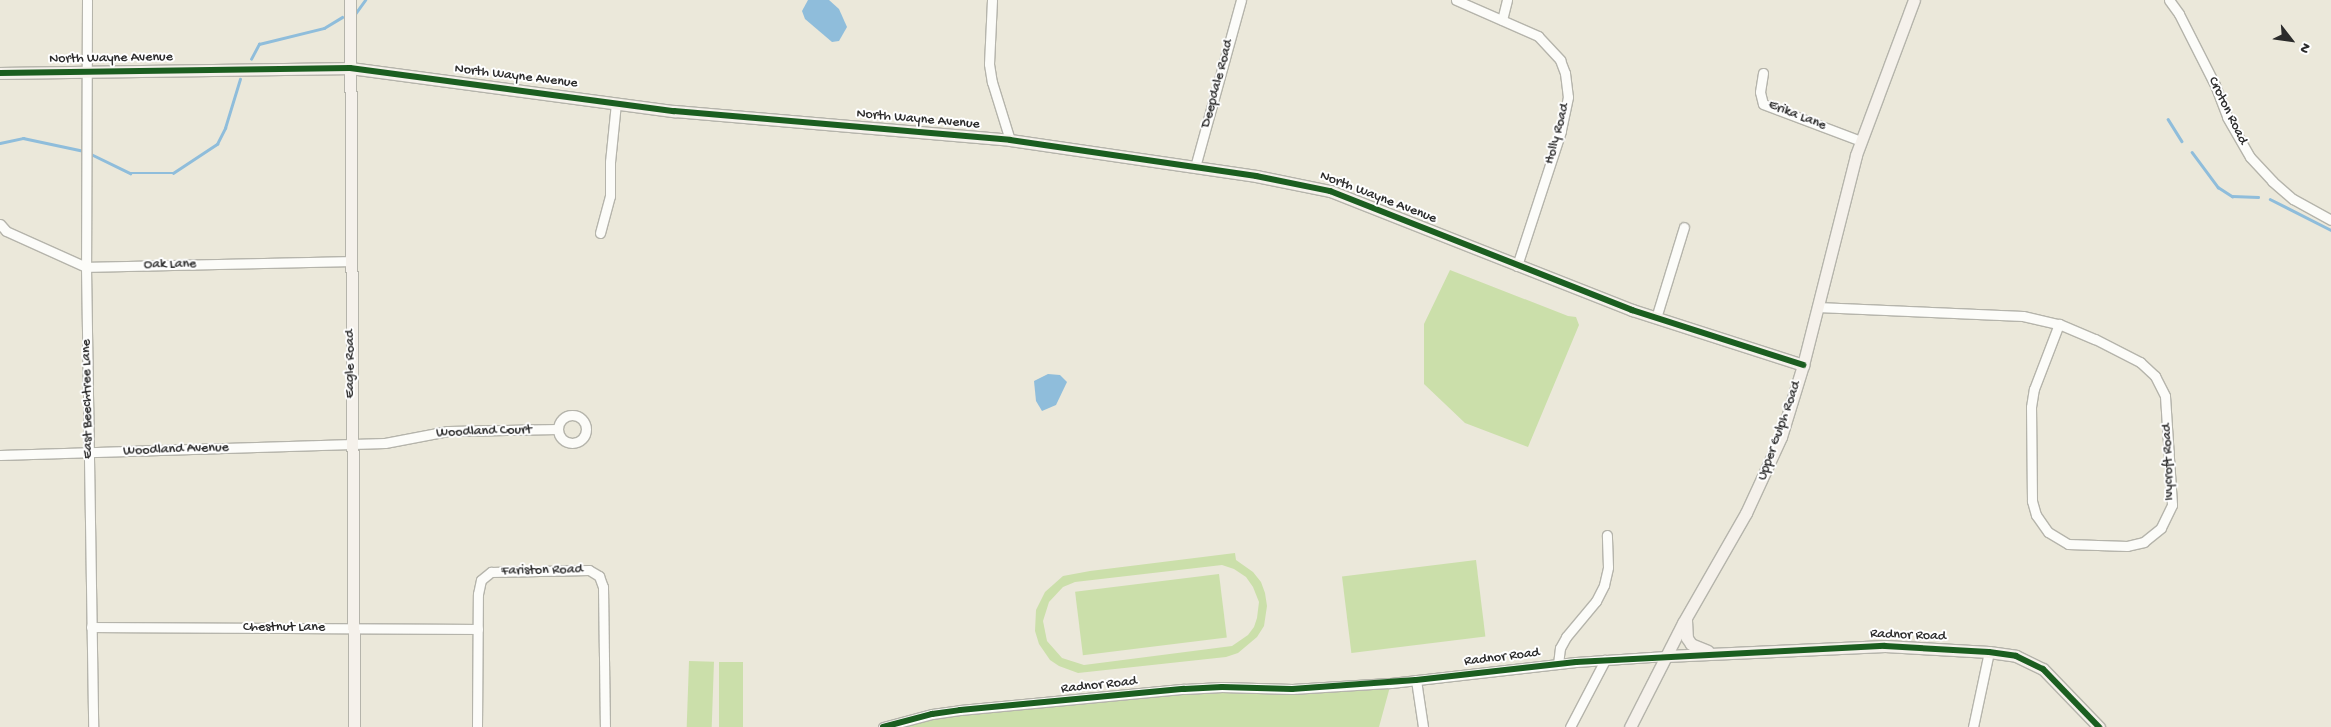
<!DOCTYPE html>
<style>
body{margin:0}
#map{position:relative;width:2331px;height:727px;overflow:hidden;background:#ebe8da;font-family:"Gochi Hand",sans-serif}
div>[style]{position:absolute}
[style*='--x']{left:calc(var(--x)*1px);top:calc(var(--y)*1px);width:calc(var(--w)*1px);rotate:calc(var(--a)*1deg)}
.green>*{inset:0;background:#cbdfaa;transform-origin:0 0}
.water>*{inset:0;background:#8fbddb}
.stream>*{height:2.5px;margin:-1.25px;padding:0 1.25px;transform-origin:1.25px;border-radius:1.25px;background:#8fbddb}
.roads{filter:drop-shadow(1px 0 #b5b4ab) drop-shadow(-1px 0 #b5b4ab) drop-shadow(0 1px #b5b4ab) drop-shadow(0 -1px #b5b4ab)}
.street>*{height:9px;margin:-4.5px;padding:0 4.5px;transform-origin:4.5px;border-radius:4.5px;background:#fcfcf9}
.street>.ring{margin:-4.5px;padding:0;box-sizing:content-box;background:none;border:9px solid #fcfcf9;border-radius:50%}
.secondary>*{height:11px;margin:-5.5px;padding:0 5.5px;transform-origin:5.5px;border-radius:5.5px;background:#f5f1eb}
.cycleway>*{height:6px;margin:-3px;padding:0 3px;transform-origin:3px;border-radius:3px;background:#1b5e20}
span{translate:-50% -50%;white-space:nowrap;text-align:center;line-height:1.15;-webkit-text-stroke:4px #fff;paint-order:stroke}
.street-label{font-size:14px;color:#2b2b2b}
.north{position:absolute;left:2266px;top:15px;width:50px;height:50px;-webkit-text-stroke:4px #fff;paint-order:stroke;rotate:120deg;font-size:14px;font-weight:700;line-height:20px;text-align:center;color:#2b2b2b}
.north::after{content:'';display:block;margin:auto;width:18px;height:22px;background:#2b2b2b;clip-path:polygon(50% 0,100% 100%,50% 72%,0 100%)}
</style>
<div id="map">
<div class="green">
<div style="clip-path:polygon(1450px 270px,1568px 316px,1576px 317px,1579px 325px,1528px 447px,1465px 423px,1424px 384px,1424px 324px)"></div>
<div style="clip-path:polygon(evenodd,1235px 553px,1236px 560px,1253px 572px,1261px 582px,1265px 593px,1267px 606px,1264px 626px,1257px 637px,1238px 653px,1226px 657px,1078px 673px,1059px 666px,1050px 660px,1039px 644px,1035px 631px,1036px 610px,1045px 592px,1063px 576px,1090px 571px,1235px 553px,1222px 565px,1234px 569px,1246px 577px,1253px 587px,1259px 602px,1257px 618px,1254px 627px,1248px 635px,1232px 646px,1084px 665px,1062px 658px,1047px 641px,1043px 621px,1049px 602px,1063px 587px,1075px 582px,1222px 565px)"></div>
<div style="left:1476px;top:560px;width:77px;height:135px;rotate:83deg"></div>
<div style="left:1219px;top:574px;width:64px;height:145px;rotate:83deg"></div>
<div style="left:689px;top:661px;width:25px;height:66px;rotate:2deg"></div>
<div style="left:719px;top:662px;width:24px;height:65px"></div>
<div style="clip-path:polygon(1391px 683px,1379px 727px,883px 727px,906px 720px,1184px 689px)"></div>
</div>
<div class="water">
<div style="clip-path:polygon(808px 0,829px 0,839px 9px,847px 27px,839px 41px,832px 42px,805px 19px,802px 11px)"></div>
<div style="clip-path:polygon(1048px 374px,1060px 375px,1067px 382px,1056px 405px,1042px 411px,1036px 401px,1034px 381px)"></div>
</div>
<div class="stream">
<div style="--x:355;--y:14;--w:17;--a:-54"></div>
<div style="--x:251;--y:59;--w:17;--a:-62"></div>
<div style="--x:259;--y:44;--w:67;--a:-13.8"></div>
<div style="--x:324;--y:28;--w:21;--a:-31"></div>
<div style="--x:2168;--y:119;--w:26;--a:58"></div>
<div style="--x:0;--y:143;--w:24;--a:-12"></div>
<div style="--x:23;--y:138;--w:62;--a:12"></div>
<div style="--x:2192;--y:152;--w:44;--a:53.4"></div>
<div style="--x:2218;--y:187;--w:17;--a:33"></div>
<div style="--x:2232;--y:196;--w:26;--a:2"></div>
<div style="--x:89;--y:153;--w:46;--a:26"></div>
<div style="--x:130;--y:173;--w:43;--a:0"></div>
<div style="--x:173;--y:173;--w:53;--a:-33.4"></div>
<div style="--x:217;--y:144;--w:18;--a:-63"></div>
<div style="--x:225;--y:128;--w:51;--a:-73"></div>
<div style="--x:2270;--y:199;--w:68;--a:26.9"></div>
</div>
<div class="roads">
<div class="street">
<div style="--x:87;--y:0;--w:267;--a:90.2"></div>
<div style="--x:86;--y:267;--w:460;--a:89.1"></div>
<div style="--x:992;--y:0;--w:64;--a:92.7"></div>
<div style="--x:989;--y:64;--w:18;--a:81"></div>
<div style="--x:992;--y:82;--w:61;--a:72.8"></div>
<div style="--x:1456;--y:0;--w:90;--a:23.7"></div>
<div style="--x:1538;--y:36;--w:33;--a:47"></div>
<div style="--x:1560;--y:60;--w:14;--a:69"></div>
<div style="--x:1565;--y:73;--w:24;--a:83"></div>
<div style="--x:1568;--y:97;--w:35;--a:102"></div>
<div style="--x:1561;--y:131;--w:142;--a:108.1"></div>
<div style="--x:2169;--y:0;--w:17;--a:54"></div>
<div style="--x:2179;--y:14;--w:80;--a:63.1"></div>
<div style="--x:2215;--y:85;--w:34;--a:69"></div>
<div style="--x:2227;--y:117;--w:46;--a:60.1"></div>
<div style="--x:2250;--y:157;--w:33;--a:47"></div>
<div style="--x:2272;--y:181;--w:28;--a:41"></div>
<div style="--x:2293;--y:199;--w:43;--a:28.9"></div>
<div style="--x:1502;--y:20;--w:21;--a:-76"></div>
<div style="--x:1763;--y:73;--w:19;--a:99"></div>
<div style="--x:1760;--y:92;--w:12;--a:76"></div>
<div style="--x:1763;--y:104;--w:105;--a:20.7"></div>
<div style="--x:1195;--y:167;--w:173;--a:-74.6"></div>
<div style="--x:0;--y:224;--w:9;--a:49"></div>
<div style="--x:6;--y:231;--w:88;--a:24.2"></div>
<div style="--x:86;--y:267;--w:264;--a:-1.3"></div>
<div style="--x:600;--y:233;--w:38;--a:-75"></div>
<div style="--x:610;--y:196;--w:34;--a:-90"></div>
<div style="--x:610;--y:162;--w:59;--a:-84.2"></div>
<div style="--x:1817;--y:307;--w:206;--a:2.5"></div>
<div style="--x:2023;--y:316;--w:37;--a:13"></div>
<div style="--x:1656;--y:318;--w:95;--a:-72.9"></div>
<div style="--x:2059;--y:324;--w:39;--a:23"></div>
<div style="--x:2095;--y:339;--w:51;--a:27.1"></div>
<div style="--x:2140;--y:362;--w:21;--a:43"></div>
<div style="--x:2155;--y:376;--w:22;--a:63"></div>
<div style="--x:2165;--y:396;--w:109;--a:86.3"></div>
<div style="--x:2172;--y:505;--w:25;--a:116"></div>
<div style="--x:2161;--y:528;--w:22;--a:141"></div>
<div style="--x:2144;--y:542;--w:17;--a:167"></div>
<div style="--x:2127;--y:546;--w:59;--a:-178.1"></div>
<div style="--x:2068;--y:544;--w:23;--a:-149"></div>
<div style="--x:2048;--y:532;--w:21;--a:-125"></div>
<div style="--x:2036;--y:515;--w:15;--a:-106"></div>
<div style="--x:2032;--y:501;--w:94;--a:-90.6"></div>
<div style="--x:2031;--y:407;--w:18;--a:-81"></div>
<div style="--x:2034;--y:389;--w:70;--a:-69"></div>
<div class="ring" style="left:558px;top:415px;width:19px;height:19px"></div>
<div style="--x:0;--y:455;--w:385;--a:-1.8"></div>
<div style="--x:385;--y:443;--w:64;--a:-10.8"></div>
<div style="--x:448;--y:431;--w:110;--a:-1"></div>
<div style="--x:91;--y:627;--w:387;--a:0.3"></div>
<div style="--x:1558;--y:664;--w:16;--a:-83"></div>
<div style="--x:1560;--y:648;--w:13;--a:-61"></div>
<div style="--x:1566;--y:637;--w:47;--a:-50.2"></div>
<div style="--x:1596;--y:601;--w:18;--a:-63"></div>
<div style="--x:1604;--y:585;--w:18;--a:-77"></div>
<div style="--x:1608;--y:567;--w:32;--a:-92"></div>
<div style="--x:1416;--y:680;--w:48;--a:81.5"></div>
<div style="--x:477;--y:727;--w:133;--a:-89.6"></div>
<div style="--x:478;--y:594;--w:14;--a:-78"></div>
<div style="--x:481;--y:580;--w:13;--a:-39"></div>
<div style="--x:491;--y:572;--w:98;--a:-1.2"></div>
<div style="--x:589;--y:570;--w:12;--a:31"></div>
<div style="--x:599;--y:576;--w:12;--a:70"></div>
<div style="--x:603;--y:587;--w:140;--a:89.2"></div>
<div style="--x:883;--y:727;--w:51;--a:-14.9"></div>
<div style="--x:932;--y:714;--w:28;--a:-8"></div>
<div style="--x:960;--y:710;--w:225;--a:-5.4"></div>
<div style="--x:1184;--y:689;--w:38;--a:-3"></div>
<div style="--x:1222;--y:687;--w:70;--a:1.6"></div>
<div style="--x:1292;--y:689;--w:99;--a:-3.5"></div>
<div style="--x:1391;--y:683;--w:186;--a:-6.5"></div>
<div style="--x:1576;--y:662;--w:90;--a:-3.8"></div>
<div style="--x:1570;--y:727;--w:76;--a:-62.4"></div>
<div style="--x:1973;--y:727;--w:77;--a:-78"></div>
</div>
<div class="secondary">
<div style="--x:350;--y:0;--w:727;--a:89.68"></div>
<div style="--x:0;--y:73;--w:350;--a:-0.8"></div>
<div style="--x:350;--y:68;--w:327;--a:7.6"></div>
<div style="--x:674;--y:111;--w:337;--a:4.9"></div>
<div style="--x:1010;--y:140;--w:249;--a:8.3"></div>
<div style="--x:1256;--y:176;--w:76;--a:11.5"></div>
<div style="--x:1330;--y:191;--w:325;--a:21.5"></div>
<div style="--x:1632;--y:310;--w:180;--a:17.8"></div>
<div style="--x:1686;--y:620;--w:18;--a:87"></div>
<div style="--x:1687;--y:638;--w:7;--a:56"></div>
<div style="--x:1691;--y:644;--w:18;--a:22"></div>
<div style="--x:1666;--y:656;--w:219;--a:-2.6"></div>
<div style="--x:1885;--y:646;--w:104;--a:3.3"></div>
<div style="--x:1989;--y:652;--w:27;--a:8"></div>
<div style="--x:2016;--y:656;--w:30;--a:26"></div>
<div style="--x:2043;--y:669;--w:81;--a:46"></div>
<div style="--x:1630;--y:727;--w:117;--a:-63"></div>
<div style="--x:1683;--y:623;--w:127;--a:-60.2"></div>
<div style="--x:1746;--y:513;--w:84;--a:-65.3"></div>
<div style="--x:1781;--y:437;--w:75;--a:-73"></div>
<div style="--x:1803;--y:365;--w:217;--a:-75.8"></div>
<div style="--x:1856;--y:155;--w:165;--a:-69.5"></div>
</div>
</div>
<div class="cycleway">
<div style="--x:0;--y:73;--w:350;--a:-0.8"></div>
<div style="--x:350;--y:68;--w:327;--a:7.6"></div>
<div style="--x:674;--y:111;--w:337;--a:4.9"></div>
<div style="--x:1010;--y:140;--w:249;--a:8.3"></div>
<div style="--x:1256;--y:176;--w:76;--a:11.5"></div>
<div style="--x:1330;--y:191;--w:325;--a:21.5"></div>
<div style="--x:1632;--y:310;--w:180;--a:17.8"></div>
<div style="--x:883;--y:727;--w:51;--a:-14.9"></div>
<div style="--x:932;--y:714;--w:28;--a:-8"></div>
<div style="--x:960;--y:710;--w:225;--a:-5.4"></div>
<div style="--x:1184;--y:689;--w:38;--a:-3"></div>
<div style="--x:1222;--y:687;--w:70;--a:1.6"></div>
<div style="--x:1292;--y:689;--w:124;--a:-4.2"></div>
<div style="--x:1416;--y:680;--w:161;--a:-6.4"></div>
<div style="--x:1576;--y:662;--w:309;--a:-3"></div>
<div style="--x:1885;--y:646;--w:104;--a:3.3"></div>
<div style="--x:1989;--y:652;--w:27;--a:8"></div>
<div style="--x:2016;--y:656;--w:30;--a:26"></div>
<div style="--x:2043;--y:669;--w:81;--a:46"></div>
</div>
<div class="street-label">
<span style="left:111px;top:59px;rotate:-1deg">North Wayne Avenue</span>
<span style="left:516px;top:77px;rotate:7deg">North Wayne Avenue</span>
<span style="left:1218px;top:84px;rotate:-75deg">Deepdale Road</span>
<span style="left:2227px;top:111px;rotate:64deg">Croton Road</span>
<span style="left:1797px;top:116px;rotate:21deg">Erika Lane</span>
<span style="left:918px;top:120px;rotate:5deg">North Wayne Avenue</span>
<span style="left:1558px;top:134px;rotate:-75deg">Holly Road</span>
<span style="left:1378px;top:198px;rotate:21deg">North Wayne Avenue</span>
<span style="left:170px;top:265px;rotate:-1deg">Oak Lane</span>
<span style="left:351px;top:364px;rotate:-90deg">Eagle Road</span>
<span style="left:88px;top:399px;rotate:-91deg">East Beechtree Lane</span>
<span style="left:1780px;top:431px;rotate:-70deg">Upper Gulph Road</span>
<span style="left:484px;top:432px;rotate:-2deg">Woodland Court</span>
<span style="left:176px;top:450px;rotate:-2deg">Woodland Avenue</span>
<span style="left:2169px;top:462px;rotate:-92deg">Ivycroft Road</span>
<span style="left:542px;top:571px;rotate:-1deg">Fariston Road</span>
<span style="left:284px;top:628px">Chestnut Lane</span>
<span style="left:1908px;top:636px;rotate:2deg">Radnor Road</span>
<span style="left:1502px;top:658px;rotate:-7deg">Radnor Road</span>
<span style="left:1099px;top:686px;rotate:-6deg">Radnor Road</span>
</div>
<div class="north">N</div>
</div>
